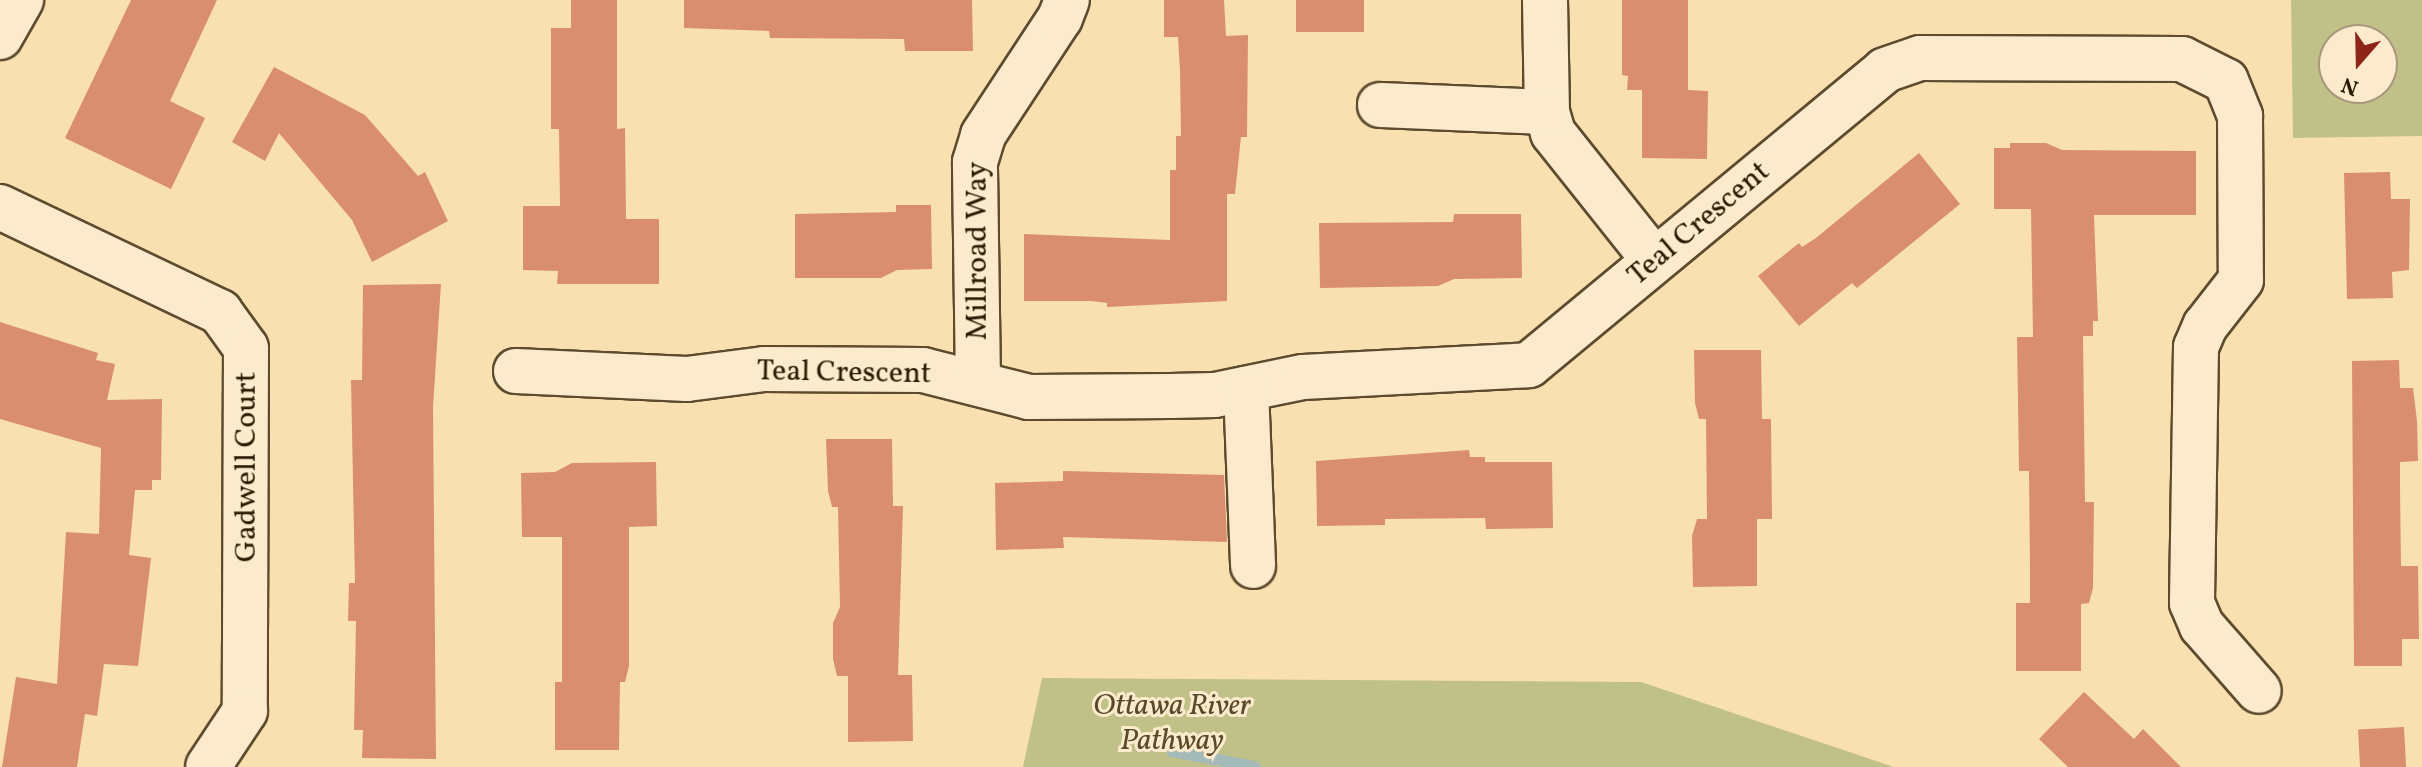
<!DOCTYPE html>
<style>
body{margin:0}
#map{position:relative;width:2422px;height:767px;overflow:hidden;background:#f9e0b1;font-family:Vollkorn,serif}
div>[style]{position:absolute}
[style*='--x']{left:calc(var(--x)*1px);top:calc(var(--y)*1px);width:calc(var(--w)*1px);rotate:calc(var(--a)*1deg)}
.green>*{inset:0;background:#c0c189}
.stream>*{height:12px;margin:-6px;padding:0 6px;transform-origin:6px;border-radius:6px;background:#a4bab8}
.building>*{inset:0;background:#d98e71;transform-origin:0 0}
.roads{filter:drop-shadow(2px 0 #5e4b2e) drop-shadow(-2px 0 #5e4b2e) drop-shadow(0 2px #5e4b2e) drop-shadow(0 -2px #5e4b2e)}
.minor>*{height:44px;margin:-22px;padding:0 22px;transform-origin:22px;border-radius:22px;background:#fbebcc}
span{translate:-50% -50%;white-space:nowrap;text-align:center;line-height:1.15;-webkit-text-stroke:6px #fbebcc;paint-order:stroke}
.street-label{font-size:30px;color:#2b1902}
.park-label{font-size:30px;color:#584b2a;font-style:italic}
.north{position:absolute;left:2318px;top:24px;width:80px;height:80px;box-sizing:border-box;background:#fbebcc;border:2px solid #a8977b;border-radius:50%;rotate:200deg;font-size:22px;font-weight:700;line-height:32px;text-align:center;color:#2b1902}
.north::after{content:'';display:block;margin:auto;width:28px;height:36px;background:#8f2418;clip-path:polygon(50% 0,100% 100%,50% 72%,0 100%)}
</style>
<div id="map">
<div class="green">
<div style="clip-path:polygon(evenodd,2291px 0,2422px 0,2422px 136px,2293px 138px,2291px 0,2382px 40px,2382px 88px,2334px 88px,2334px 40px,2382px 40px)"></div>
<div style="clip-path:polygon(1042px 678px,1641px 682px,1894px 767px,1023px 767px)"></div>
</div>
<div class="stream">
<div style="--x:1172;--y:751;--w:84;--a:11"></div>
</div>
<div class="building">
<div style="clip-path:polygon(131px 0,217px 0,170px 101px,205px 118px,171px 189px,65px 138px)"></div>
<div style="clip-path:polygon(571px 0,617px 0,617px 129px,625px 128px,626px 219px,659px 219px,659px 284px,557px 284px,558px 271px,523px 270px,523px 206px,560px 206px,559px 129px,551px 129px,551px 28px,571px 28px)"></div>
<div style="clip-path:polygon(684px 0,972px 0,973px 51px,905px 51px,904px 39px,770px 38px,769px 31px,684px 28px)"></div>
<div style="clip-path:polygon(1164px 0,1224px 0,1226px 36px,1248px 35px,1247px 137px,1241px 137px,1235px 194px,1227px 194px,1227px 301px,1107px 307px,1107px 303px,1091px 301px,1024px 301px,1024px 234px,1170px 240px,1170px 170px,1176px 170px,1176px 136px,1181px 136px,1180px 71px,1178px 37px,1164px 37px)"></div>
<div style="left:1296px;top:0;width:68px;height:32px"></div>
<div style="clip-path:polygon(1622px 0,1688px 0,1688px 90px,1708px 91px,1707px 159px,1642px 158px,1642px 90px,1627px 90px,1628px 76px,1622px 75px)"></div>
<div style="clip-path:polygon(274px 67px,365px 115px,418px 176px,425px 172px,448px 221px,372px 262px,352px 220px,279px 133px,265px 161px,232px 142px)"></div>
<div style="clip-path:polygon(2010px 143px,2046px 143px,2062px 150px,2196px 151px,2196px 215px,2094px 215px,2098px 321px,2093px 321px,2093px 336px,2083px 336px,2085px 502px,2094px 502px,2093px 588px,2089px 603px,2081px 604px,2081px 671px,2016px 671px,2016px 603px,2030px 603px,2030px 569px,2029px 471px,2019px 471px,2017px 337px,2033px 337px,2031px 209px,1994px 209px,1994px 148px,2010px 148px)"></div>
<div style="clip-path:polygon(1919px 153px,1960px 204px,1857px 288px,1852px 283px,1799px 326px,1758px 276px,1799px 243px,1802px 247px,1816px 238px)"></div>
<div style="clip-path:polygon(2390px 172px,2391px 199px,2410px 199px,2409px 270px,2392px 272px,2393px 298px,2347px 299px,2344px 173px)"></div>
<div style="clip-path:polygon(896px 205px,931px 205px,932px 269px,897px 270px,881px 278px,795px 278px,795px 214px,896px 212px)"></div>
<div style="clip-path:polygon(1454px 214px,1521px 214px,1522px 278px,1454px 279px,1438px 286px,1320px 288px,1319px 223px,1453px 222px)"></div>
<div style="clip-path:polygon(441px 284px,433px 407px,436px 759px,362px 758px,363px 730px,354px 730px,356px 621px,348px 621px,349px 583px,355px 583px,351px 380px,362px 380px,363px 285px)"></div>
<div style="clip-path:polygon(0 322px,98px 353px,96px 360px,115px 364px,107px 400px,162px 399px,161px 480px,152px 480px,152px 490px,135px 490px,129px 555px,151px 558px,138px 666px,104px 664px,97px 716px,85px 714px,77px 767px,2px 767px,16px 677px,57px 684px,66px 532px,99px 534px,101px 448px,0 419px)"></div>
<div style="clip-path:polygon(1694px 350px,1761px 350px,1762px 419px,1771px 419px,1772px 519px,1757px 519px,1757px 586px,1693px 587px,1692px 536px,1697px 519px,1707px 519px,1706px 419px,1699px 419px,1695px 403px)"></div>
<div style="clip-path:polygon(2399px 360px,2400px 388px,2413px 388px,2417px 421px,2418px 461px,2400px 462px,2400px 485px,2401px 566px,2418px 566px,2419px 639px,2402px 639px,2402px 666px,2354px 666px,2352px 361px)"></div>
<div style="clip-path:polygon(826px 439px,892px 439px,893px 506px,903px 506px,898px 675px,912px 675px,913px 741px,848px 742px,848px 676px,837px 676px,833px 659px,833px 623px,840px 607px,838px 507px,832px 507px,828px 491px)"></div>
<div style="clip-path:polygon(1469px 450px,1470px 457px,1485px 457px,1485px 462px,1552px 462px,1553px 528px,1486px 529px,1485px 518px,1385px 519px,1385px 525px,1317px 526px,1316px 461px)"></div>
<div style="clip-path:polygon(656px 462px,657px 526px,629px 527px,629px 666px,625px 682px,620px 682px,619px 750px,555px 750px,555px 682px,562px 682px,562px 537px,522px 537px,521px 473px,555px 472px,572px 463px)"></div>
<div style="clip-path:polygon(1063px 471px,1224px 475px,1227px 542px,1063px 537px,1064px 548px,996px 550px,995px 483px,1063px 481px)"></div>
<div style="clip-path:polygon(2084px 692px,2134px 739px,2143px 729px,2181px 767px,2068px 767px,2039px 739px)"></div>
<div style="left:2404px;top:727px;width:40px;height:46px;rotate:87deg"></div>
</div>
<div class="roads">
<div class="minor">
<div style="--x:1545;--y:0;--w:112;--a:89"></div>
<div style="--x:1547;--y:112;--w:22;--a:74"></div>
<div style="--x:1553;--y:133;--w:162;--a:51.5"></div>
<div style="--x:0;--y:37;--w:43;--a:-60.4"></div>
<div style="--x:1380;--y:105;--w:167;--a:2.4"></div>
<div style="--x:0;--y:207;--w:244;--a:25.5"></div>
<div style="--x:220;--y:312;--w:44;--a:54.2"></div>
<div style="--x:246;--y:348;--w:363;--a:90.2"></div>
<div style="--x:245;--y:711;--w:67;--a:123.5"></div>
<div style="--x:516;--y:371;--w:171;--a:2.7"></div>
<div style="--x:687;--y:379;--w:78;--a:-7.4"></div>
<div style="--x:764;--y:369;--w:159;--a:0.4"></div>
<div style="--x:923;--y:370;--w:109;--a:14.3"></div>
<div style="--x:1029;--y:397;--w:141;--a:-0.4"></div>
<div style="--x:1170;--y:396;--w:45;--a:-1.3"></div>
<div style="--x:1215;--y:395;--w:90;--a:-11.6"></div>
<div style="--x:1303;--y:377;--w:226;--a:-3"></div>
<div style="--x:1529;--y:365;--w:462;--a:-39.6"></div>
<div style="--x:1885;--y:70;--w:37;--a:-19"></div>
<div style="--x:1920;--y:58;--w:262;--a:0.2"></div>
<div style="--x:2182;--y:59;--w:49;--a:26.6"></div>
<div style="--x:2226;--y:81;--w:38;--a:68"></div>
<div style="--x:2240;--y:116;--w:164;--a:89.7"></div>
<div style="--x:2241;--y:280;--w:58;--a:128"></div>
<div style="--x:2205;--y:326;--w:23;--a:113"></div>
<div style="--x:2196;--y:347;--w:256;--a:90.9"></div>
<div style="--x:2192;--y:603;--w:25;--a:67"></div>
<div style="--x:2202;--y:626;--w:86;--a:48.8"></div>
<div style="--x:978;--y:383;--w:221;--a:-90.8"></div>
<div style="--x:975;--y:162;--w:28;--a:-73"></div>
<div style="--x:983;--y:135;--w:140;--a:-56.7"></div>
<div style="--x:1060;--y:18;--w:19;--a:-69"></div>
<div style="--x:1246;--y:389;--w:177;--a:87.7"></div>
</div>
</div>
<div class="street-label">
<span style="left:1699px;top:224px;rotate:-40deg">Teal Crescent</span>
<span style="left:978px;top:251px;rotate:-90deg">Millroad Way</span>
<span style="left:844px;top:373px;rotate:1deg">Teal Crescent</span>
<span style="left:247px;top:467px;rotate:-90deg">Gadwell Court</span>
</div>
<div class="park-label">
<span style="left:1172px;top:723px">Ottawa River<br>Pathway</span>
</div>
<div class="north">N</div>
</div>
